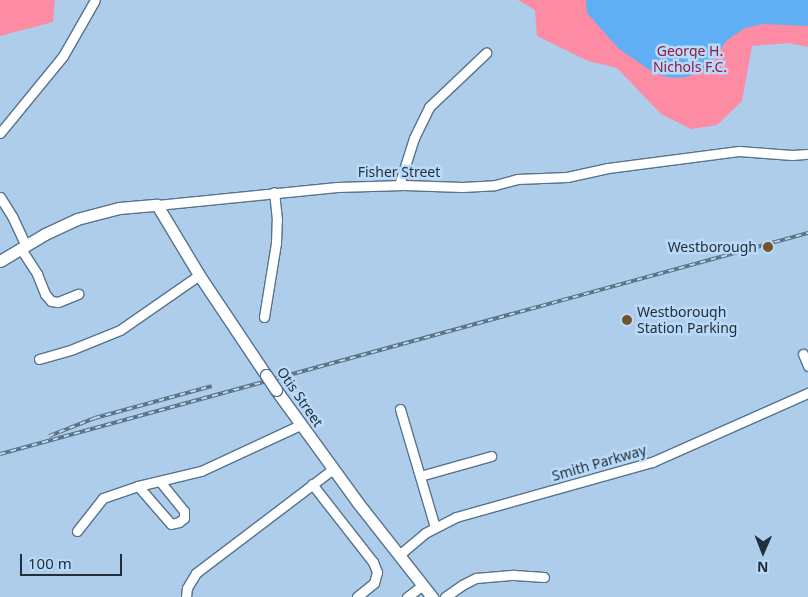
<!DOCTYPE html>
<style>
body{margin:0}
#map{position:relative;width:808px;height:597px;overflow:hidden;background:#adcdeb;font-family:"Noto Sans",sans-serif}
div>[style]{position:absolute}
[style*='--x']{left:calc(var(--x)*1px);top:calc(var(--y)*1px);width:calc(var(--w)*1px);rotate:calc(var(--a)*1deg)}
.green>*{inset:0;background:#fe8ba4}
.water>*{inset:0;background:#60aff4}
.roads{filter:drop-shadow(1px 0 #55738e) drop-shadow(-1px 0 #55738e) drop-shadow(0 1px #55738e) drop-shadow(0 -1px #55738e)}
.minor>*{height:9px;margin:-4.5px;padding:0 4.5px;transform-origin:4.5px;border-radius:4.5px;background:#fff}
.major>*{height:11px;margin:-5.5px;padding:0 5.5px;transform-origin:5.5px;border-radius:5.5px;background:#fff}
.rail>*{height:4px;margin-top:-2px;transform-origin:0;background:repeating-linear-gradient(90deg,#b9daf8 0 5.5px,#576c7e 0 11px);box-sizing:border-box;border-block:1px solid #576c7e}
.bridges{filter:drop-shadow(1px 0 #55738e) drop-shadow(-1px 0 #55738e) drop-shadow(0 1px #55738e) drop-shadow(0 -1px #55738e)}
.major-bridge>*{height:11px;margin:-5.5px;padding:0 5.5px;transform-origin:5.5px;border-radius:5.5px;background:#fff}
.dots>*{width:14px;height:14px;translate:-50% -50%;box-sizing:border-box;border:2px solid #b9daf8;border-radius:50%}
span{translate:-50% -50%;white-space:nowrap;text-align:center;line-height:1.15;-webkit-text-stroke:5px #b9daf8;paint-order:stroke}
.park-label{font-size:14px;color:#8e1b42}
.street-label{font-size:14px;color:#23303c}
.poi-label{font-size:14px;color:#23303c}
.right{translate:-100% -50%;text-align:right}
.left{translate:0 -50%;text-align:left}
.north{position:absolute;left:738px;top:527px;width:50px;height:50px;-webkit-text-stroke:4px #b9daf8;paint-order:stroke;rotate:181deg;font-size:14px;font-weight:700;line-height:20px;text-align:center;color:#23303c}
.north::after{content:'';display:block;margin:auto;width:18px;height:22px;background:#23303c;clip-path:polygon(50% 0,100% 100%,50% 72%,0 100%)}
.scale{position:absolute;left:20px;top:554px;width:102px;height:22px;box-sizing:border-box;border:2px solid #23303c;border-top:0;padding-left:6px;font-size:15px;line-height:18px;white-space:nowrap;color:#23303c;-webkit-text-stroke:4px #b9daf8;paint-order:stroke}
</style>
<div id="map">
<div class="green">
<div style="clip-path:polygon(0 0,55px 0,53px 22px,0 36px)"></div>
<div style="clip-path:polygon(518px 0,808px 0,808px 47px,789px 43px,752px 46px,742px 101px,717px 125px,691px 129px,661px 114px,617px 68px,588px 61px,537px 36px,535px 10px)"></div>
</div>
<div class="water">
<div style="clip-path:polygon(586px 0,808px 0,808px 26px,763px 24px,745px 28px,727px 40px,711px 63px,697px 73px,687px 77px,674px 78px,662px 76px,651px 71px,618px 48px,587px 13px)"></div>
</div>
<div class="roads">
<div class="minor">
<div style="--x:0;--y:133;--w:99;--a:-50.7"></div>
<div style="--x:63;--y:56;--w:64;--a:-60.3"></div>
<div style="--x:399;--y:185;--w:49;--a:-72.3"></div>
<div style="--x:414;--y:138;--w:34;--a:-64"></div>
<div style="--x:429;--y:107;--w:79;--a:-43.5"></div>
<div style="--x:0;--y:197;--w:22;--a:58"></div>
<div style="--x:12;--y:216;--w:33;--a:65"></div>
<div style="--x:157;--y:205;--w:181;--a:-5.7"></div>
<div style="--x:337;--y:187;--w:67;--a:-1.7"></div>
<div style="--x:404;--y:185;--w:58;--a:2"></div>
<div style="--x:462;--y:187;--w:33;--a:-3"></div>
<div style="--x:495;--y:185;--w:23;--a:-15"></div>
<div style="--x:517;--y:179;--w:50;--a:-2.3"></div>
<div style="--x:567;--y:177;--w:42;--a:-12.4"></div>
<div style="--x:608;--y:168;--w:132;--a:-7.4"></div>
<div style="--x:739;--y:151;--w:53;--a:4.3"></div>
<div style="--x:792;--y:155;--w:16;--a:-4"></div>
<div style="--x:21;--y:249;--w:30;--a:57"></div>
<div style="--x:37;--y:274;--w:22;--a:68"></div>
<div style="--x:45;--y:294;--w:9;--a:49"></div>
<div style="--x:51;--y:301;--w:7;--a:8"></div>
<div style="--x:58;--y:302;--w:22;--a:-22"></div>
<div style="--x:264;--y:317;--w:75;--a:-80.8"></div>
<div style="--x:276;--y:243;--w:23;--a:-88"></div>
<div style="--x:277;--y:220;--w:28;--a:-96"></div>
<div style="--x:803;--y:354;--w:13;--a:67"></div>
<div style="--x:39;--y:359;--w:35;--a:-16"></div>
<div style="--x:73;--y:349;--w:51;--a:-22"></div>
<div style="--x:120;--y:330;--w:96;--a:-34.8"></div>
<div style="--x:400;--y:409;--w:123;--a:73.5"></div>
<div style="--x:420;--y:476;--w:74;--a:-15.7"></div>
<div style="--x:312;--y:484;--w:99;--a:52"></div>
<div style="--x:373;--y:562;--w:11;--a:68"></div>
<div style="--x:377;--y:572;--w:11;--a:105"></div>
<div style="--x:374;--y:583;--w:22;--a:141"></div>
<div style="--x:138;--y:486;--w:50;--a:49"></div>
<div style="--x:171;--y:524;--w:8;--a:-14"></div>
<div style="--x:179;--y:522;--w:6;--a:-39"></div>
<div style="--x:184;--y:518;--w:7;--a:-90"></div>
<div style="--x:184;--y:511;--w:38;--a:-129"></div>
<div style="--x:77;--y:531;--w:42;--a:-51.8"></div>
<div style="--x:103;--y:498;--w:37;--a:-19"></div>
<div style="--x:138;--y:486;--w:65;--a:-13.4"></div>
<div style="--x:201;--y:471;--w:109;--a:-24.9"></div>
<div style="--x:399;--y:555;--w:34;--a:-40"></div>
<div style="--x:425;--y:533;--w:35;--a:-27"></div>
<div style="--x:456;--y:517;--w:204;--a:-15.7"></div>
<div style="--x:652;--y:462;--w:171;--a:-23.9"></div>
<div style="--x:186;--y:597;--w:9;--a:-84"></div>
<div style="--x:187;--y:588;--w:17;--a:-59"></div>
<div style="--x:196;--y:573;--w:172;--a:-37.2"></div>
<div style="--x:407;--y:597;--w:20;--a:-37"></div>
<div style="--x:445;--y:597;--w:21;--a:-35"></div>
<div style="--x:462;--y:585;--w:16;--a:-27"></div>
<div style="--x:476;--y:578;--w:38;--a:-5"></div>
<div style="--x:514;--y:575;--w:30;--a:4"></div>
</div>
<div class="major">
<div style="--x:0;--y:261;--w:52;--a:-31"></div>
<div style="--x:45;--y:234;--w:35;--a:-25"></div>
<div style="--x:77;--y:219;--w:43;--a:-14.7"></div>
<div style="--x:119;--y:208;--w:38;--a:-5"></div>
<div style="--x:157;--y:205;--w:82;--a:59"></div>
<div style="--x:199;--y:275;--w:120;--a:56.2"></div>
<div style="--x:276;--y:390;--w:140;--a:54"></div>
<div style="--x:358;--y:503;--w:120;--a:51.8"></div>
</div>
</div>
<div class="rail">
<div style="--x:49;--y:436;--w:49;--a:-21.4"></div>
<div style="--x:95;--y:418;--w:121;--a:-15.3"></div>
<div style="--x:0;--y:454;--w:838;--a:-15.3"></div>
</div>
<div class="bridges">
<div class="major-bridge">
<div style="--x:266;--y:375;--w:18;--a:56"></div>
</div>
</div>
<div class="dots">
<div style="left:768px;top:247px;background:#75522b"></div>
<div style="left:627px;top:320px;background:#75522b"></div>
</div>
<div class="park-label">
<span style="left:690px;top:59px">George H.<br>Nichols F.C.</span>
</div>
<div class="street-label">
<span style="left:399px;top:172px">Fisher Street</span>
<span style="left:300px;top:397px;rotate:55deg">Otis Street</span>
<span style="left:599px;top:463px;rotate:-16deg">Smith Parkway</span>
</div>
<div class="poi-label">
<span class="right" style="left:757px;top:247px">Westborough</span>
<span class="left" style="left:637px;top:320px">Westborough<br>Station Parking</span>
</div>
<div class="north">N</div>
<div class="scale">100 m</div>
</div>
